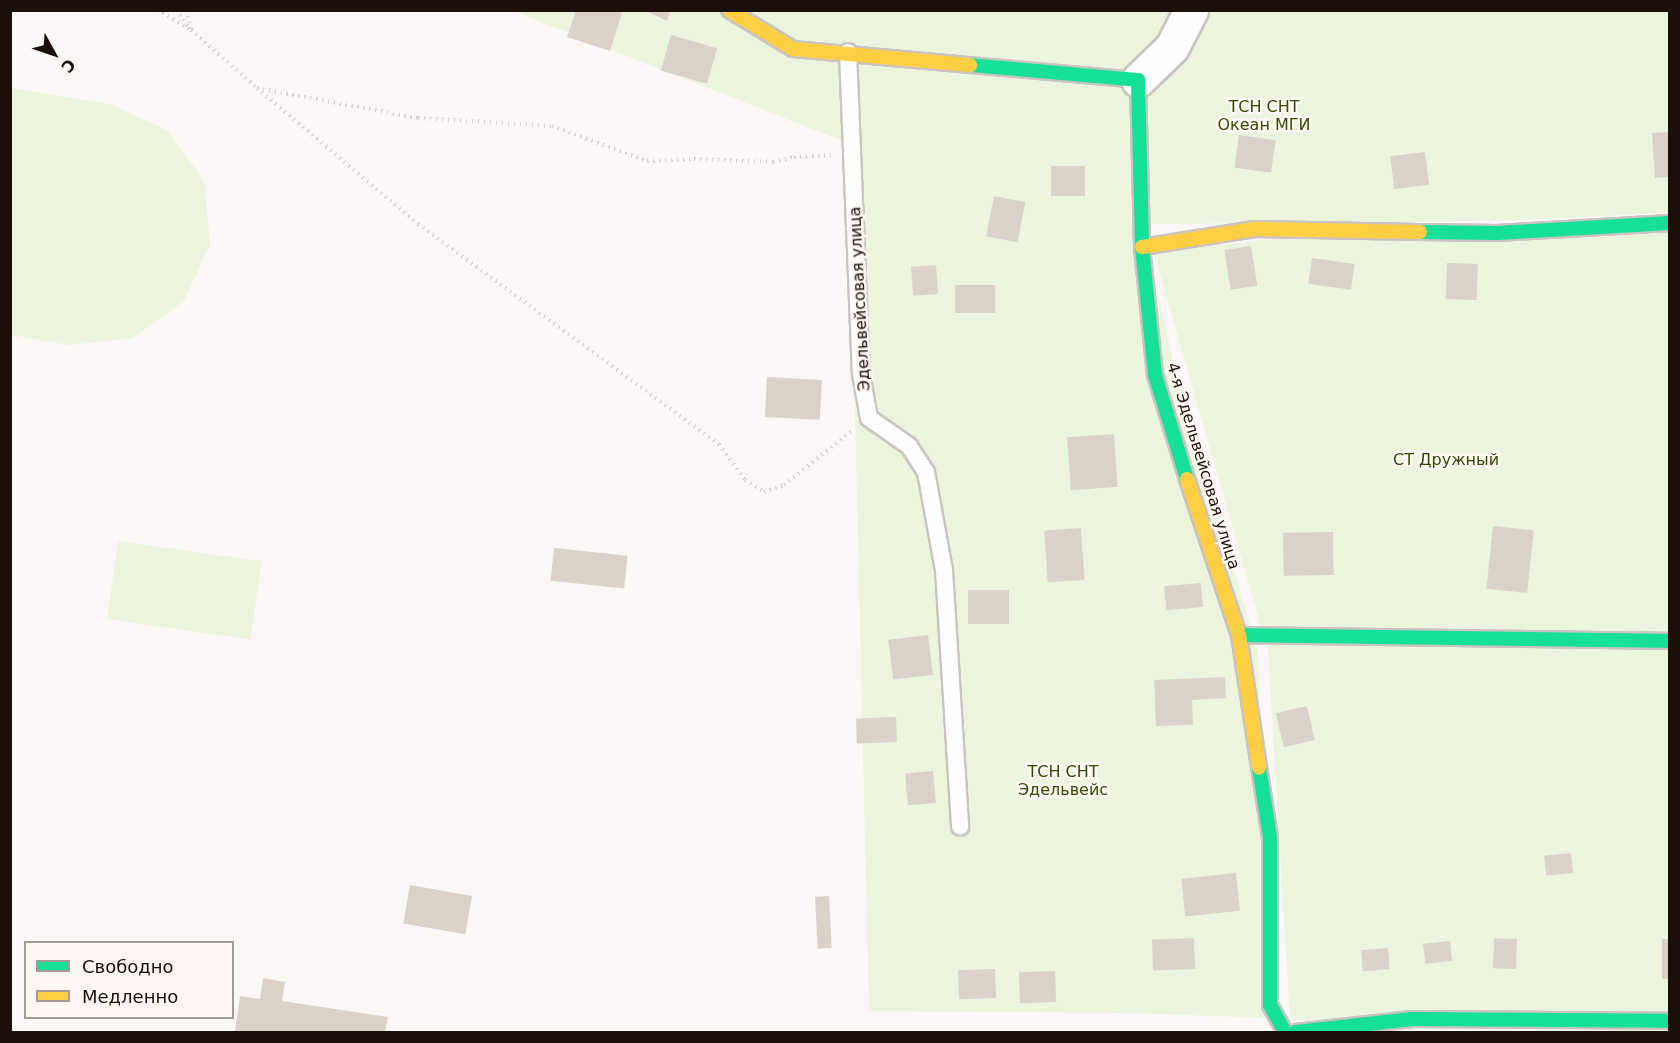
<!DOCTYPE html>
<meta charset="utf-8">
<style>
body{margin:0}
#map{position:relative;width:1680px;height:1043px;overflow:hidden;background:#fbf7f6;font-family:"DejaVu Sans",sans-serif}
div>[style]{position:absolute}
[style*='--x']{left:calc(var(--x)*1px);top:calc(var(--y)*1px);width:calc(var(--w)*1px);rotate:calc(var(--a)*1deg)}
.green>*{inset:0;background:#ebf4dc;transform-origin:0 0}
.building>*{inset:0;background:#dad2c9;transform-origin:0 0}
.path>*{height:4px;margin-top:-2px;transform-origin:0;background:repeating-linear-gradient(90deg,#d5d3d3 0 1.5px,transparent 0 6px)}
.roads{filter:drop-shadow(2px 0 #cbc3c0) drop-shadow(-2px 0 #cbc3c0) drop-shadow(0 2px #cbc3c0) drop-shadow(0 -2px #cbc3c0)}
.lane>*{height:16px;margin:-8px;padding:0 8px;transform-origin:8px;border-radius:8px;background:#fefefe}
.street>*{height:33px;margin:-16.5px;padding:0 16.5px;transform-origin:16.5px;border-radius:16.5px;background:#fefefe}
.fast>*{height:14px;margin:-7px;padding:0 7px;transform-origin:7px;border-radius:7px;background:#16e098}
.slow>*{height:14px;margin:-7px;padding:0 7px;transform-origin:7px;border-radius:7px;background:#ffcf43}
span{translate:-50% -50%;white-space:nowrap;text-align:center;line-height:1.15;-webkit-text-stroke:5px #fef6f3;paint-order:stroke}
.park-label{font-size:16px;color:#324a00}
.street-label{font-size:16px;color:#1b0f0a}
.frame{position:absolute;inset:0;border:12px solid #1b0f0a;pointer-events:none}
.legend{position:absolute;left:24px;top:941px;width:210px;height:78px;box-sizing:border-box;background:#fef6f3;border:2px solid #a39a96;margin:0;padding:8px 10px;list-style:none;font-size:18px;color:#1b0f0a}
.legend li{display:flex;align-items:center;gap:12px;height:30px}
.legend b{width:30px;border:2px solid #a39a96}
.north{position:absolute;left:24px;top:24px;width:60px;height:60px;-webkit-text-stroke:4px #fef6f3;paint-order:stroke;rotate:130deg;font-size:16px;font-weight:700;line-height:24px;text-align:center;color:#1b0f0a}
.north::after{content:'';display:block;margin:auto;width:21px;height:27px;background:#1b0f0a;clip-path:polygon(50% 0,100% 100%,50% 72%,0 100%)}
</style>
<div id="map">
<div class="green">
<div style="clip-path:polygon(513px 11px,1669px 11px,1669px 213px,1490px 221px,1142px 224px,1174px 364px,1258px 652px,1269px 1018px,1124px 1013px,869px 1011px,855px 409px,860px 148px)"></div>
<div style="clip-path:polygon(11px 88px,110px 104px,167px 130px,204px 181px,210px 244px,184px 301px,133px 338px,69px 345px,11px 335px)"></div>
<div style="clip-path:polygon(1669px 231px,1669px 1032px,1290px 1020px,1268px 651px,1154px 253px,1263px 240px)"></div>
<div style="left:118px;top:541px;width:145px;height:79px;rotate:8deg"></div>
</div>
<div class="building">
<div style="clip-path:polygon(576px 10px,623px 10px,610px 51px,567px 37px)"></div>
<div style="clip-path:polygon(644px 10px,671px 10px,667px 21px)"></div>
<div style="left:671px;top:35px;width:48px;height:37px;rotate:16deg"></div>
<div style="clip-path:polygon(1670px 132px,1670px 177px,1655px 178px,1652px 133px)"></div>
<div style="left:1239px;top:135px;width:37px;height:33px;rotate:8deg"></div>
<div style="left:1425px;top:152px;width:33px;height:35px;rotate:83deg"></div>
<div style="left:1051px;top:166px;width:34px;height:30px"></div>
<div style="left:994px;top:196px;width:32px;height:41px;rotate:11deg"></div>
<div style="left:1251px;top:246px;width:40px;height:27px;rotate:81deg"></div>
<div style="left:1312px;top:258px;width:43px;height:26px;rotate:8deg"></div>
<div style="left:1447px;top:263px;width:31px;height:36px;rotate:2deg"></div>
<div style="left:936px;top:265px;width:29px;height:25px;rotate:86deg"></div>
<div style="left:955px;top:285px;width:40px;height:28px"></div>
<div style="left:767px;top:377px;width:55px;height:40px;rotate:3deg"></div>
<div style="left:1114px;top:434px;width:53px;height:47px;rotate:86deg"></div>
<div style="left:1493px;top:526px;width:41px;height:63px;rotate:6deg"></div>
<div style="left:1081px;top:528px;width:52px;height:37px;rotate:86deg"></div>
<div style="left:1333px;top:532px;width:43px;height:50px;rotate:89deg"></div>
<div style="left:554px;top:548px;width:74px;height:33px;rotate:6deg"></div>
<div style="left:1201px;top:583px;width:24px;height:37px;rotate:85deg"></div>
<div style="left:968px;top:590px;width:41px;height:34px"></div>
<div style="left:928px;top:635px;width:40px;height:40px;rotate:83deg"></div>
<div style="clip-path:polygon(1225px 677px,1226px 698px,1192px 700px,1193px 725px,1156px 726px,1154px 680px)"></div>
<div style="left:1307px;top:706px;width:35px;height:32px;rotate:77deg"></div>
<div style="left:896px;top:717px;width:25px;height:40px;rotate:88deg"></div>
<div style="left:933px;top:771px;width:32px;height:28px;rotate:85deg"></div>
<div style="left:1571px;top:853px;width:20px;height:27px;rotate:84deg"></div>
<div style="left:1236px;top:873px;width:38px;height:55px;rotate:84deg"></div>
<div style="left:410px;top:885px;width:63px;height:39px;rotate:10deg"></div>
<div style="left:829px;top:896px;width:52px;height:14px;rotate:87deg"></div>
<div style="left:1194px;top:938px;width:31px;height:42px;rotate:88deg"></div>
<div style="left:1517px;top:939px;width:30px;height:23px;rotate:92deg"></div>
<div style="left:1662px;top:939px;width:8px;height:40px"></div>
<div style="left:1450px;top:941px;width:20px;height:27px;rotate:84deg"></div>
<div style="left:1388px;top:948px;width:21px;height:27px;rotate:85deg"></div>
<div style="left:995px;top:969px;width:29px;height:37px;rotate:88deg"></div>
<div style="left:1055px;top:971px;width:31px;height:36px;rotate:88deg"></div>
<div style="clip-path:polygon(263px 978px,285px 982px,282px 1001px,388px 1017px,385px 1032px,235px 1032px,240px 996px,260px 999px)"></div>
</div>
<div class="path">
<div style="--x:157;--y:10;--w:39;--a:30"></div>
<div style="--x:176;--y:10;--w:21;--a:53"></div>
<div style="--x:187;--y:10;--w:20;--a:79"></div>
<div style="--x:191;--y:30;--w:88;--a:41.3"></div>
<div style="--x:257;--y:88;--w:164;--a:10.6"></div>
<div style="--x:418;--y:118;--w:134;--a:3.4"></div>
<div style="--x:552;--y:126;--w:101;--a:20.2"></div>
<div style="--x:647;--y:161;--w:47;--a:-2.4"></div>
<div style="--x:694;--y:159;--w:79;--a:2.2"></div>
<div style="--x:773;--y:162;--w:22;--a:-13"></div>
<div style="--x:794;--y:157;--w:37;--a:-3"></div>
<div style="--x:257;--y:88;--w:211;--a:40.2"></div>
<div style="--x:418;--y:224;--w:373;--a:36.2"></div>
<div style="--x:719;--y:444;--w:44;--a:54.2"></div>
<div style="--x:745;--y:480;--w:22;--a:32"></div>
<div style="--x:764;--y:492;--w:21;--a:-19"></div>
<div style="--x:784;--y:485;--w:90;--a:-38.7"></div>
</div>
<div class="roads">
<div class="lane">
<div style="--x:848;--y:52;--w:322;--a:87.7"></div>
<div style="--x:861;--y:374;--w:45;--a:79.7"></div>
<div style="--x:869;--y:418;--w:49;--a:35"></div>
<div style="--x:909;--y:446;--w:31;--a:57"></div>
<div style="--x:926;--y:472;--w:100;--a:79.6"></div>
<div style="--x:944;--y:570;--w:257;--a:86.4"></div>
</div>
<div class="street">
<div style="--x:1138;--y:80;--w:47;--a:-44.1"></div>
<div style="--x:1172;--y:47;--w:42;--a:-62.8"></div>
</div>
<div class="fast">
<div style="--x:970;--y:65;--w:169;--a:5.1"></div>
<div style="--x:1138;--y:80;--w:167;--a:88.6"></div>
<div style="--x:1142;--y:247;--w:129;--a:84.2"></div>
<div style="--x:1155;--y:375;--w:109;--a:72.9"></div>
<div style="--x:1420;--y:232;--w:77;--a:0.7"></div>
<div style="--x:1497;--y:233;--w:173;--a:-3.3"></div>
<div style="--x:1239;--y:635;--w:431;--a:0.8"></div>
<div style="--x:1259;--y:767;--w:71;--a:81.1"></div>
<div style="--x:1270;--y:837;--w:168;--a:90"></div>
<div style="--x:1270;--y:1005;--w:31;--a:61"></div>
<div style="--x:1296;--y:1032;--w:117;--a:-6.4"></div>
<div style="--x:1412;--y:1019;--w:258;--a:0.4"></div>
</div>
<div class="slow">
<div style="--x:729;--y:10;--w:75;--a:31.4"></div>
<div style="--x:793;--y:49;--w:178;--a:5.2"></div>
<div style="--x:1142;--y:247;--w:114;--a:-9.1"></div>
<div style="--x:1255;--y:229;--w:165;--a:1"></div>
<div style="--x:1187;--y:479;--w:164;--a:71.6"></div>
<div style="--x:1239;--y:635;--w:134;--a:81.4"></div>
</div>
</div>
<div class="park-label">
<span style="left:1264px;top:116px">ТСН СНТ<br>Океан МГИ</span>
<span style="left:1446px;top:460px">СТ Дружный</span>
<span style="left:1063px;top:781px">ТСН СНТ<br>Эдельвейс</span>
</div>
<div class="street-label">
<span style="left:860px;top:299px;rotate:-93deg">Эдельвейсовая улица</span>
<span style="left:1203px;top:466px;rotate:73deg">4-я Эдельвейсовая улица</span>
</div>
<div class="frame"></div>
<ul class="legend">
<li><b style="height:8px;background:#16e098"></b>Свободно</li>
<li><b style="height:8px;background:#ffcf43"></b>Медленно</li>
</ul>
<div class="north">С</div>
</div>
